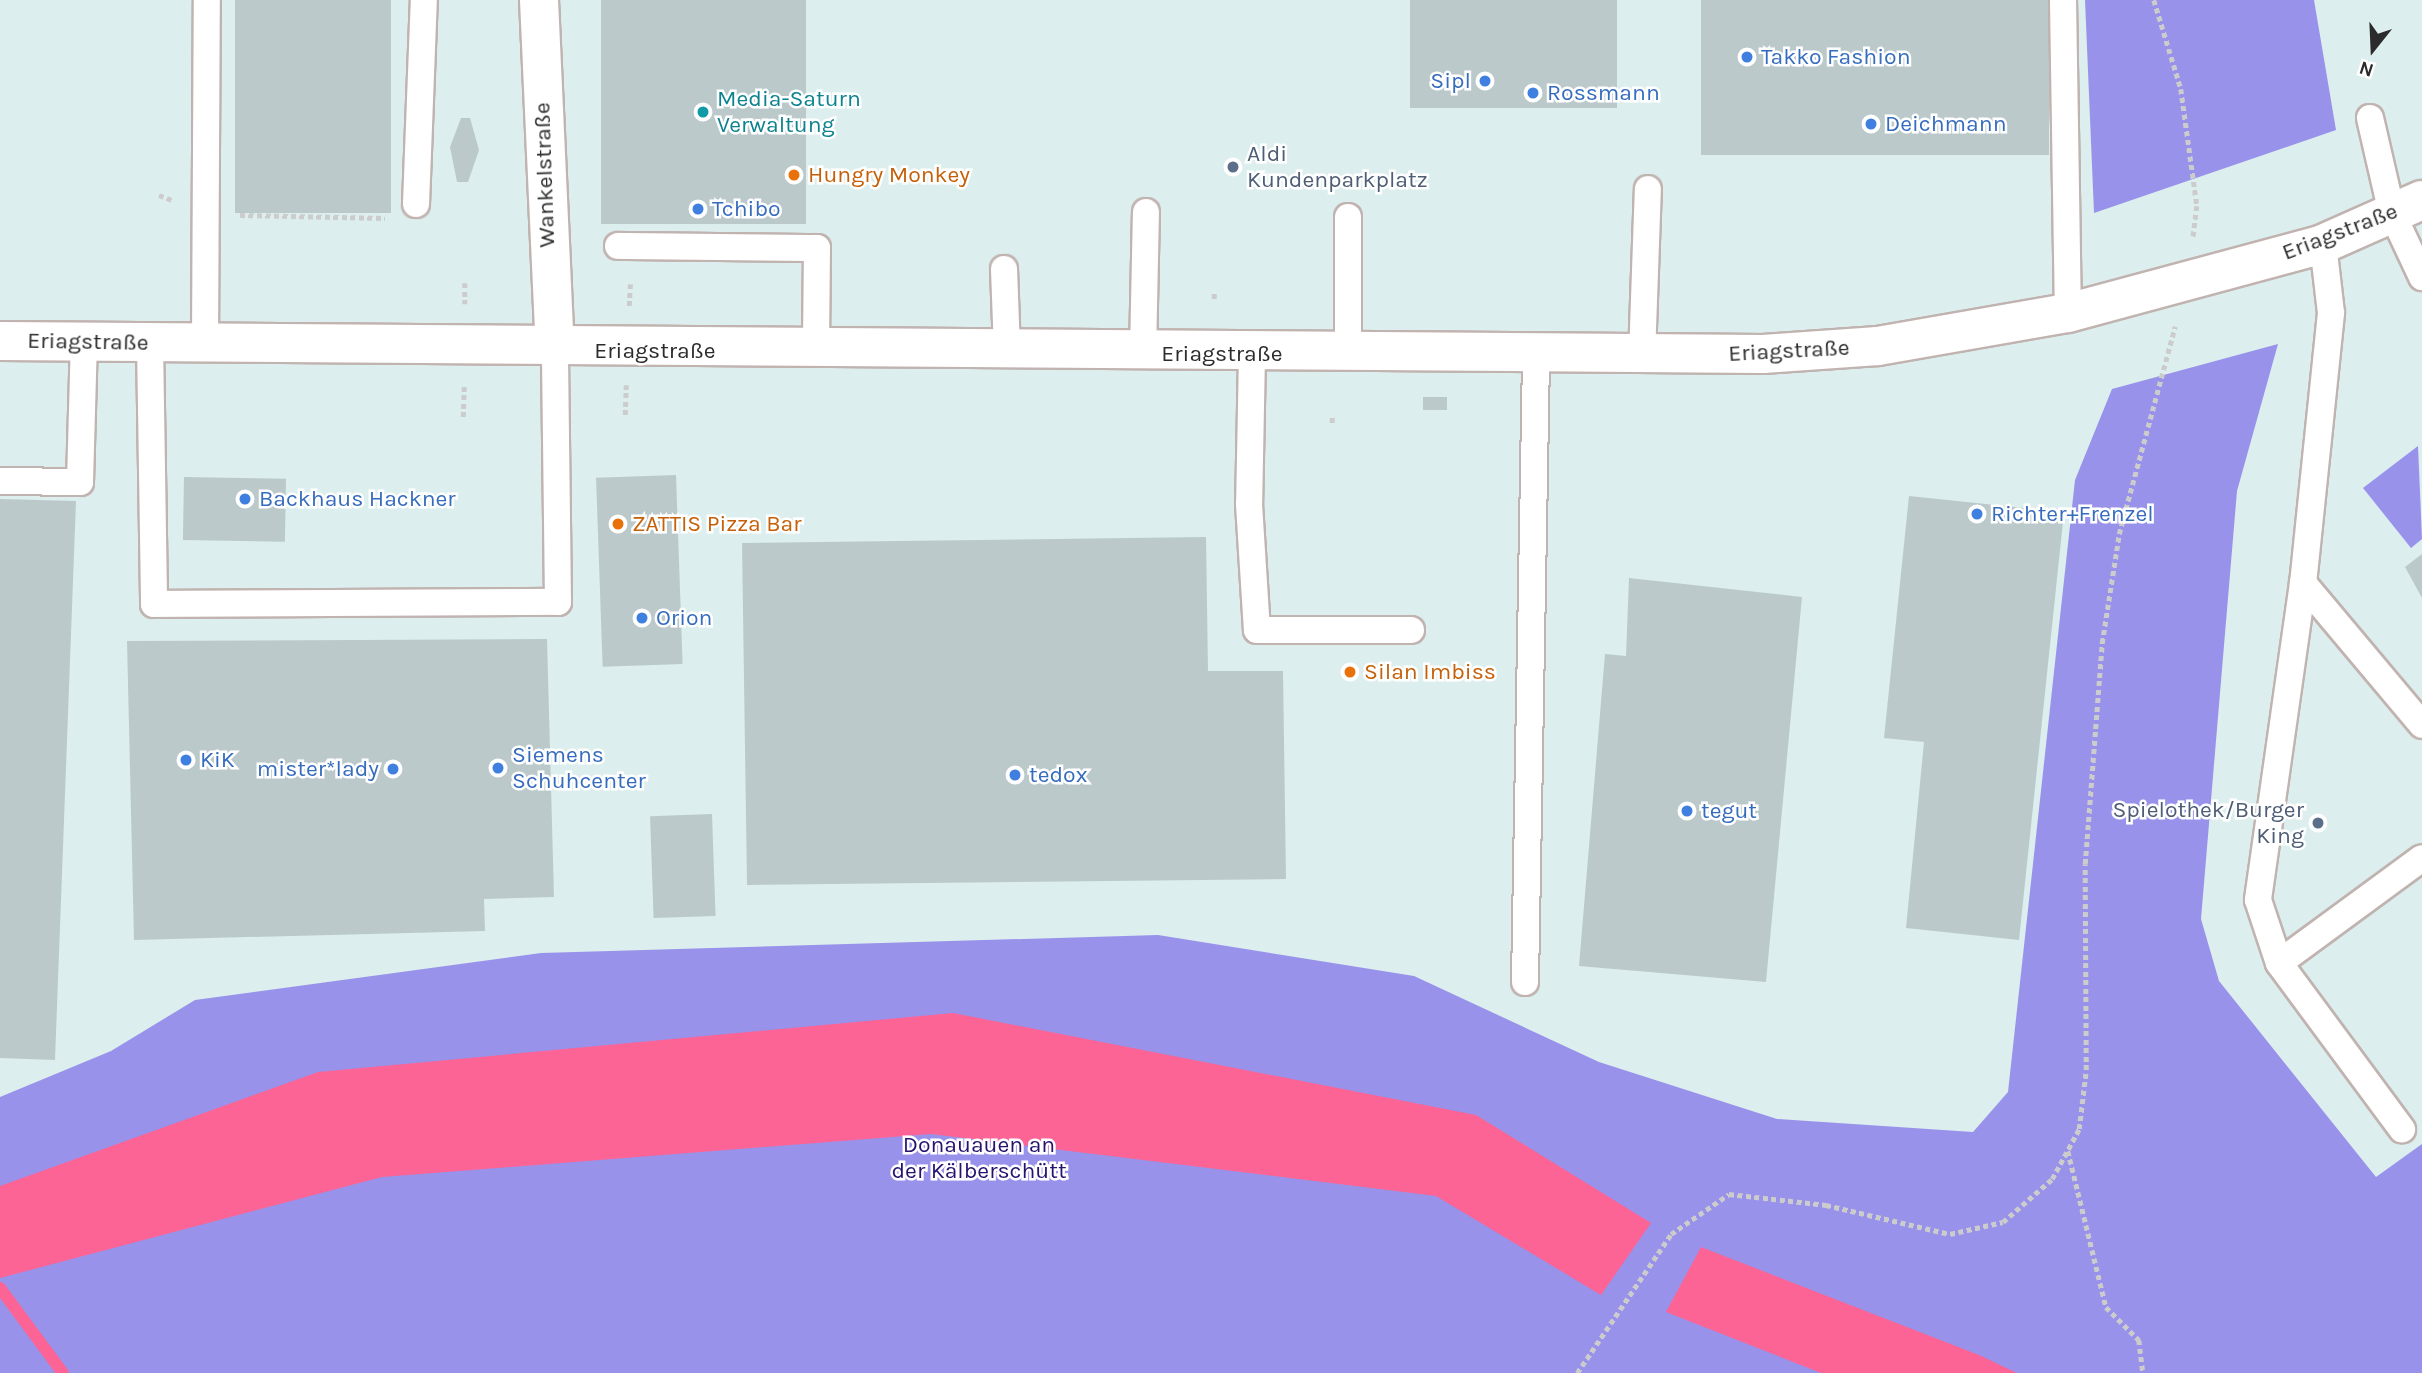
<!DOCTYPE html>
<meta charset="utf-8">
<style>
body{margin:0}
#map{position:relative;width:2422px;height:1373px;overflow:hidden;background:#dceeee;font-family:Karla,sans-serif}
div>[style]{position:absolute}
[style*='--x']{left:calc(var(--x)*1px);top:calc(var(--y)*1px);width:calc(var(--w)*1px);rotate:calc(var(--a)*1deg)}
.green>*{inset:0;background:#9992eb}
.water>*{inset:0;background:#fb6495}
.stream>*{height:12px;margin:-6px;padding:0 6px;transform-origin:6px;border-radius:6px;background:#fb6495}
.building>*{inset:0;background:#bbc9ca;transform-origin:0 0}
.path>*{height:4.5px;margin-top:-2.25px;transform-origin:0;background:repeating-linear-gradient(90deg,#ccc 0 5px,transparent 0 8.5px)}
.roads{filter:drop-shadow(2px 0 #c0b3b0) drop-shadow(-2px 0 #c0b3b0) drop-shadow(0 2px #c0b3b0) drop-shadow(0 -2px #c0b3b0)}
.lane>*{height:26px;margin:-13px;padding:0 13px;transform-origin:13px;border-radius:13px;background:#fff}
.street>*{height:38px;margin:-19px;padding:0 19px;transform-origin:19px;border-radius:19px;background:#fff}
.secondary>*{height:38px;margin:-19px;padding:0 19px;transform-origin:19px;border-radius:19px;background:#fff}
.dots>*{width:19px;height:19px;translate:-50% -50%;box-sizing:border-box;border:4px solid #fff;border-radius:50%}
span{translate:-50% -50%;white-space:nowrap;text-align:center;line-height:1.15;-webkit-text-stroke:5px #fff;paint-order:stroke}
.shop-label{font-size:23px;color:#366cbe}
.left{translate:0 -50%;text-align:left}
.right{translate:-100% -50%;text-align:right}
.culture-label{font-size:23px;color:#0d838f}
.service-label{font-size:23px;color:#4e5e75}
.street-label{font-size:23px;color:#2b2b2b}
.food-label{font-size:23px;color:#c56008}
.park-label{font-size:23px;color:#261370}
.north{position:absolute;left:2338px;top:14px;width:70px;height:70px;-webkit-text-stroke:5px #fff;paint-order:stroke;rotate:198deg;font-size:19px;font-weight:700;line-height:28px;text-align:center;color:#2b2b2b}
.north::after{content:'';display:block;margin:auto;width:24px;height:32px;background:#2b2b2b;clip-path:polygon(50% 0,100% 100%,50% 72%,0 100%)}
</style>
<div id="map">
<div class="green">
<div style="clip-path:polygon(2085px 0,2314px 0,2336px 130px,2094px 213px)"></div>
<div style="clip-path:polygon(2278px 344px,2237px 491px,2201px 919px,2219px 981px,2376px 1177px,2422px 1144px,2422px 1373px,0 1373px,0 1097px,111px 1051px,195px 1000px,541px 953px,1158px 935px,1414px 976px,1599px 1062px,1777px 1119px,1973px 1132px,2008px 1092px,2075px 480px,2112px 389px)"></div>
<div style="clip-path:polygon(2418px 446px,2422px 539px,2411px 548px,2363px 488px)"></div>
</div>
<div class="water">
<div style="clip-path:polygon(953px 1013px,1476px 1115px,1651px 1223px,1601px 1295px,1436px 1196px,931px 1134px,382px 1177px,0 1278px,0 1186px,318px 1072px)"></div>
<div style="clip-path:polygon(1701px 1247px,1979px 1355px,2017px 1373px,1821px 1373px,1666px 1312px)"></div>
</div>
<div class="stream">
<div style="--x:0;--y:1288;--w:106;--a:53.5"></div>
</div>
<div class="building">
<div style="left:235px;top:0;width:156px;height:213px"></div>
<div style="left:601px;top:0;width:205px;height:224px"></div>
<div style="left:1410px;top:0;width:207px;height:108px"></div>
<div style="left:1701px;top:0;width:348px;height:155px"></div>
<div style="clip-path:polygon(461px 118px,470px 118px,479px 150px,468px 182px,457px 182px,450px 147px)"></div>
<div style="left:1423px;top:397px;width:24px;height:13px"></div>
<div style="left:676px;top:475px;width:189px;height:80px;rotate:88deg"></div>
<div style="left:184px;top:477px;width:102px;height:63px;rotate:1deg"></div>
<div style="clip-path:polygon(1909px 496px,2064px 512px,2019px 940px,1906px 928px,1924px 742px,1884px 738px)"></div>
<div style="clip-path:polygon(0 499px,76px 501px,55px 1060px,0 1058px)"></div>
<div style="clip-path:polygon(1206px 537px,1208px 671px,1283px 671px,1286px 879px,747px 885px,742px 543px)"></div>
<div style="clip-path:polygon(2422px 554px,2422px 598px,2405px 567px)"></div>
<div style="clip-path:polygon(1629px 578px,1802px 597px,1766px 982px,1579px 966px,1605px 654px,1626px 656px)"></div>
<div style="clip-path:polygon(547px 639px,554px 897px,484px 899px,485px 931px,134px 940px,127px 641px)"></div>
<div style="left:712px;top:814px;width:102px;height:62px;rotate:88deg"></div>
</div>
<div class="path">
<div style="--x:2154;--y:0;--w:93;--a:73.1"></div>
<div style="--x:2181;--y:89;--w:118;--a:82.2"></div>
<div style="--x:2197;--y:206;--w:33;--a:97"></div>
<div style="--x:159;--y:195;--w:14;--a:21"></div>
<div style="--x:240;--y:215;--w:145;--a:1.2"></div>
<div style="--x:465;--y:283;--w:21;--a:90"></div>
<div style="--x:1214;--y:299;--w:8;--a:-90"></div>
<div style="--x:629;--y:306;--w:22;--a:-87"></div>
<div style="--x:625;--y:415;--w:30;--a:-88"></div>
<div style="--x:463;--y:417;--w:31;--a:-88"></div>
<div style="--x:1332;--y:423;--w:8;--a:-90"></div>
<div style="--x:2068;--y:1151;--w:161;--a:76.3"></div>
<div style="--x:2106;--y:1307;--w:47;--a:45"></div>
<div style="--x:2139;--y:1340;--w:33;--a:83"></div>
<div style="--x:1577;--y:1373;--w:168;--a:-55.9"></div>
<div style="--x:1671;--y:1234;--w:70;--a:-34.6"></div>
<div style="--x:1729;--y:1194;--w:98;--a:6.5"></div>
<div style="--x:1826;--y:1205;--w:127;--a:13.2"></div>
<div style="--x:1950;--y:1234;--w:54;--a:-12.8"></div>
<div style="--x:2003;--y:1222;--w:65;--a:-41.3"></div>
<div style="--x:2052;--y:1179;--w:57;--a:-61.6"></div>
<div style="--x:2079;--y:1129;--w:59;--a:-83.2"></div>
<div style="--x:2086;--y:1070;--w:206;--a:-90.3"></div>
<div style="--x:2085;--y:864;--w:222;--a:-85.6"></div>
<div style="--x:2102;--y:643;--w:110;--a:-81.1"></div>
<div style="--x:2119;--y:534;--w:215;--a:-74.9"></div>
</div>
<div class="roads">
<div class="lane">
<div style="--x:2063;--y:0;--w:313;--a:89.1"></div>
<div style="--x:2370;--y:118;--w:98;--a:77"></div>
<div style="--x:2392;--y:213;--w:71;--a:64.9"></div>
<div style="--x:416;--y:204;--w:204;--a:-87.8"></div>
<div style="--x:2323;--y:244;--w:69;--a:83.4"></div>
<div style="--x:2331;--y:313;--w:271;--a:95.9"></div>
<div style="--x:2303;--y:583;--w:185;--a:50"></div>
<div style="--x:618;--y:246;--w:199;--a:0.6"></div>
<div style="--x:817;--y:248;--w:103;--a:90.6"></div>
<div style="--x:1004;--y:269;--w:83;--a:87.9"></div>
<div style="--x:150;--y:343;--w:261;--a:89.1"></div>
<div style="--x:154;--y:604;--w:404;--a:-0.3"></div>
<div style="--x:558;--y:602;--w:252;--a:-90.7"></div>
<div style="--x:205;--y:344;--w:344;--a:-89.7"></div>
<div style="--x:1143;--y:353;--w:141;--a:-88.8"></div>
<div style="--x:1252;--y:354;--w:150;--a:91.1"></div>
<div style="--x:1249;--y:504;--w:126;--a:86.4"></div>
<div style="--x:1257;--y:630;--w:154;--a:0"></div>
<div style="--x:1348;--y:355;--w:138;--a:-90"></div>
<div style="--x:1642;--y:357;--w:168;--a:-88"></div>
<div style="--x:0;--y:481;--w:80;--a:0.7"></div>
<div style="--x:80;--y:482;--w:140;--a:-88.4"></div>
<div style="--x:2303;--y:583;--w:320;--a:98.1"></div>
<div style="--x:2258;--y:900;--w:66;--a:71.6"></div>
<div style="--x:2279;--y:963;--w:177;--a:-36.3"></div>
<div style="--x:2279;--y:963;--w:207;--a:53.5"></div>
<div style="--x:1525;--y:982;--w:625;--a:-88.99"></div>
</div>
<div class="street">
<div style="--x:539;--y:0;--w:350;--a:87.4"></div>
</div>
<div class="secondary">
<div style="--x:0;--y:341;--w:1763;--a:0.42"></div>
<div style="--x:1763;--y:354;--w:115;--a:-4"></div>
<div style="--x:1878;--y:346;--w:193;--a:-9.9"></div>
<div style="--x:2068;--y:313;--w:264;--a:-15.1"></div>
<div style="--x:2323;--y:244;--w:108;--a:-24"></div>
</div>
</div>
<div class="dots">
<div style="left:1747px;top:57px;background:#3f7fe0"></div>
<div style="left:1485px;top:81px;background:#3f7fe0"></div>
<div style="left:1533px;top:93px;background:#3f7fe0"></div>
<div style="left:703px;top:112px;background:#0f9aa8"></div>
<div style="left:1871px;top:124px;background:#3f7fe0"></div>
<div style="left:1233px;top:167px;background:#5c6f8a"></div>
<div style="left:794px;top:175px;background:#e8710a"></div>
<div style="left:698px;top:209px;background:#3f7fe0"></div>
<div style="left:245px;top:499px;background:#3f7fe0"></div>
<div style="left:1977px;top:514px;background:#3f7fe0"></div>
<div style="left:618px;top:524px;background:#e8710a"></div>
<div style="left:642px;top:618px;background:#3f7fe0"></div>
<div style="left:1350px;top:672px;background:#e8710a"></div>
<div style="left:186px;top:760px;background:#3f7fe0"></div>
<div style="left:498px;top:768px;background:#3f7fe0"></div>
<div style="left:393px;top:769px;background:#3f7fe0"></div>
<div style="left:1015px;top:775px;background:#3f7fe0"></div>
<div style="left:1687px;top:811px;background:#3f7fe0"></div>
<div style="left:2318px;top:823px;background:#5c6f8a"></div>
</div>
<div class="shop-label">
<span class="left" style="left:1761px;top:57px">Takko Fashion</span>
<span class="right" style="left:1471px;top:81px">Sipl</span>
<span class="left" style="left:1547px;top:93px">Rossmann</span>
<span class="left" style="left:1885px;top:124px">Deichmann</span>
<span class="left" style="left:712px;top:209px">Tchibo</span>
<span class="left" style="left:259px;top:499px">Backhaus Hackner</span>
<span class="left" style="left:1991px;top:514px">Richter+Frenzel</span>
<span class="left" style="left:656px;top:618px">Orion</span>
<span class="left" style="left:512px;top:768px">Siemens<br>Schuhcenter</span>
<span class="left" style="left:200px;top:760px">KiK</span>
<span class="right" style="left:379px;top:769px">mister*lady</span>
<span class="left" style="left:1029px;top:775px">tedox</span>
<span class="left" style="left:1701px;top:811px">tegut</span>
</div>
<div class="culture-label">
<span class="left" style="left:717px;top:112px">Media-Saturn<br>Verwaltung</span>
</div>
<div class="service-label">
<span class="left" style="left:1247px;top:167px">Aldi<br>Kundenparkplatz</span>
<span class="right" style="left:2304px;top:823px">Spielothek/Burger<br>King</span>
</div>
<div class="street-label">
<span style="left:545px;top:175px;rotate:-92deg">Wankelstraße</span>
<span style="left:2340px;top:232px;rotate:-21deg">Eriagstraße</span>
<span style="left:88px;top:342px;rotate:1deg">Eriagstraße</span>
<span style="left:655px;top:351px">Eriagstraße</span>
<span style="left:1789px;top:351px;rotate:-3deg">Eriagstraße</span>
<span style="left:1222px;top:354px">Eriagstraße</span>
</div>
<div class="food-label">
<span class="left" style="left:808px;top:175px">Hungry Monkey</span>
<span class="left" style="left:632px;top:524px">ZATTIS Pizza Bar</span>
<span class="left" style="left:1364px;top:672px">Silan Imbiss</span>
</div>
<div class="park-label">
<span style="left:979px;top:1158px">Donauauen an<br>der Kälberschütt</span>
</div>
<div class="north">N</div>
</div>
